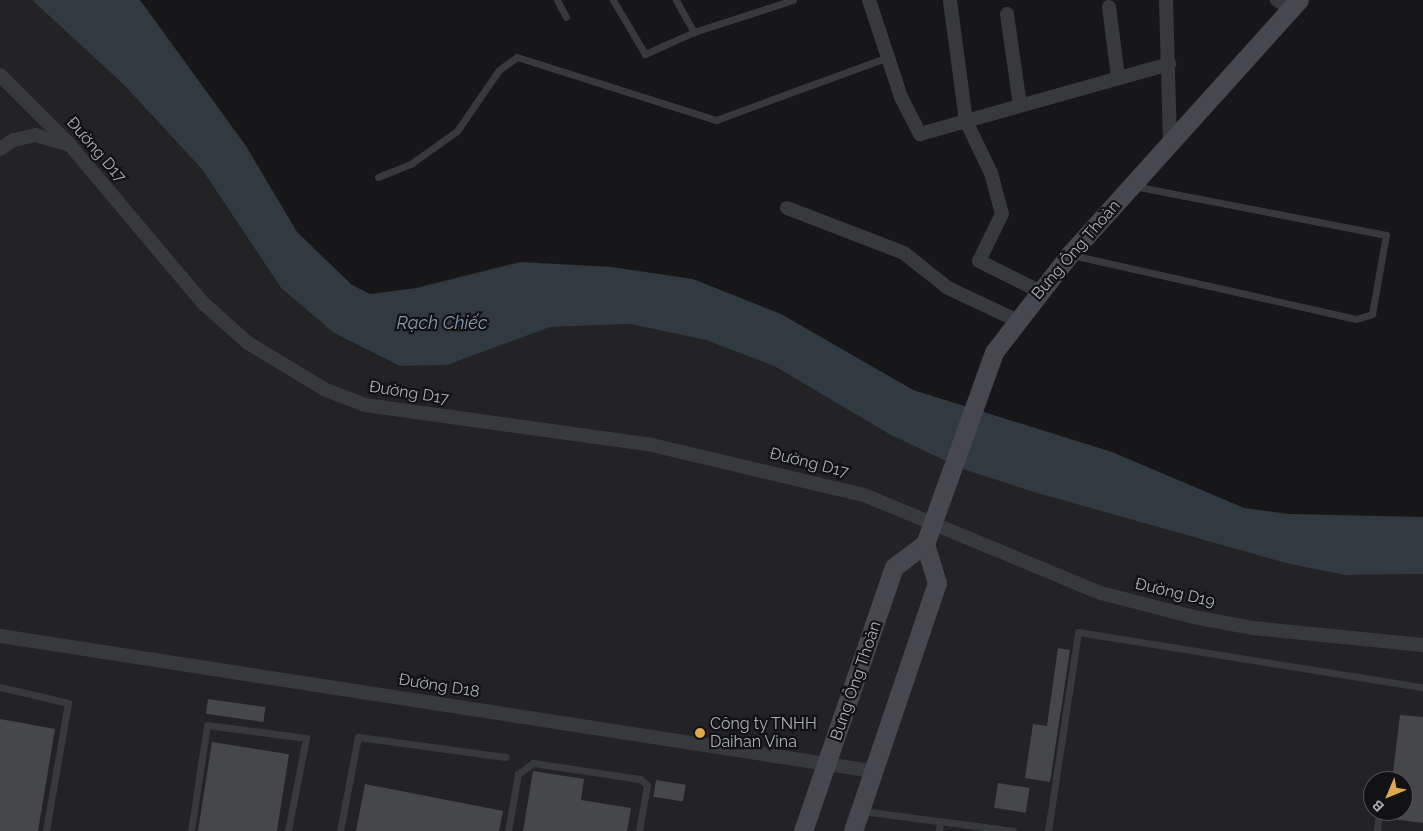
<!DOCTYPE html>
<meta charset="utf-8">
<style>
body{margin:0}
#map{position:relative;width:1423px;height:831px;overflow:hidden;background:#171719;font-family:Raleway,sans-serif}
div>[style]{position:absolute}
[style*='--x']{left:calc(var(--x)*1px);top:calc(var(--y)*1px);width:calc(var(--w)*1px);rotate:calc(var(--a)*1deg)}
.built>*{inset:0;background:#232325}
.water>*{inset:0;background:#313a40}
.building>*{inset:0;background:#46474b;transform-origin:0 0}
.lane>*{height:7px;margin:-3.5px;padding:0 3.5px;transform-origin:3.5px;border-radius:3.5px;background:#38393d}
.street>*{height:14px;margin:-7px;padding:0 7px;transform-origin:7px;border-radius:7px;background:#38393d}
.secondary>*{height:19px;margin:-9.5px;padding:0 9.5px;transform-origin:9.5px;border-radius:9.5px;background:#47484d}
.dots>*{width:14px;height:14px;translate:-50% -50%;box-sizing:border-box;border:2px solid #121214;border-radius:50%}
span{translate:-50% -50%;white-space:nowrap;text-align:center;line-height:1.15;-webkit-text-stroke:4.5px #121214;paint-order:stroke}
.street-label{font-size:16px;color:#aaafb7}
.poi-label{font-size:16px;color:#aaafb7}
.left{translate:0 -50%;text-align:left}
.water-label{font-size:18px;color:#859cae;font-style:italic}
.north{position:absolute;left:1363px;top:771px;width:50px;height:50px;box-sizing:border-box;background:#121214;border:1px solid #4f5155;border-radius:50%;rotate:225deg;font-size:14px;font-weight:700;line-height:20px;text-align:center;color:#aaafb7}
.north::after{content:'';display:block;margin:auto;width:18px;height:22px;background:#dfa849;clip-path:polygon(50% 0,100% 100%,50% 72%,0 100%)}
</style>
<div id="map">
<div class="built">
<div style="clip-path:polygon(evenodd,0 0,32px 0,123px 84px,201px 168px,281px 288px,334px 333px,400px 366px,447px 364px,550px 327px,630px 324px,706px 340px,776px 367px,889px 434px,1345px 575px,1423px 574px,1423px 831px,0 831px,0 0,1373px 781px,1403px 781px,1403px 811px,1373px 811px,1373px 781px)"></div>
</div>
<div class="water">
<div style="clip-path:polygon(32px 0,140px 0,246px 146px,297px 232px,352px 285px,370px 294px,416px 288px,520px 262px,611px 267px,693px 279px,781px 314px,913px 390px,1112px 452px,1244px 508px,1289px 514px,1423px 517px,1423px 574px,1345px 575px,1290px 564px,1034px 492px,963px 469px,889px 434px,776px 367px,706px 340px,630px 324px,550px 327px,447px 365px,400px 366px,334px 333px,281px 288px,201px 168px,123px 84px)"></div>
</div>
<div class="building">
<div style="clip-path:polygon(1058px 648px,1070px 650px,1050px 782px,1025px 778px,1033px 724px,1047px 726px)"></div>
<div style="left:208px;top:699px;width:58px;height:15px;rotate:8deg"></div>
<div style="clip-path:polygon(1400px 715px,1423px 717px,1423px 823px,1384px 818px,1384px 811px,1403px 811px,1403px 781px,1392px 781px)"></div>
<div style="clip-path:polygon(0 719px,55px 729px,38px 831px,0 831px)"></div>
<div style="left:212px;top:742px;width:78px;height:90px;rotate:9deg"></div>
<div style="clip-path:polygon(533px 771px,584px 779px,581px 800px,631px 808px,627px 831px,523px 831px)"></div>
<div style="left:656px;top:780px;width:30px;height:17px;rotate:9deg"></div>
<div style="left:998px;top:783px;width:32px;height:25px;rotate:9deg"></div>
<div style="clip-path:polygon(365px 784px,503px 811px,499px 831px,356px 831px)"></div>
</div>
<div class="lane">
<div style="--x:557;--y:0;--w:19;--a:62"></div>
<div style="--x:613;--y:0;--w:63;--a:59.3"></div>
<div style="--x:645;--y:54;--w:54;--a:-24.2"></div>
<div style="--x:676;--y:0;--w:37;--a:61"></div>
<div style="--x:694;--y:32;--w:104;--a:-17.9"></div>
<div style="--x:378;--y:177;--w:37;--a:-22"></div>
<div style="--x:412;--y:163;--w:55;--a:-35.4"></div>
<div style="--x:457;--y:131;--w:74;--a:-55.5"></div>
<div style="--x:499;--y:70;--w:22;--a:-36"></div>
<div style="--x:517;--y:57;--w:209;--a:17.6"></div>
<div style="--x:716;--y:120;--w:183;--a:-20.1"></div>
<div style="--x:1072;--y:255;--w:291;--a:12.7"></div>
<div style="--x:1356;--y:319;--w:17;--a:-17"></div>
<div style="--x:1372;--y:314;--w:80;--a:-80"></div>
<div style="--x:1386;--y:235;--w:257;--a:-169"></div>
<div style="--x:0;--y:687;--w:70;--a:13.2"></div>
<div style="--x:68;--y:703;--w:130;--a:99.8"></div>
<div style="--x:862;--y:811;--w:152;--a:7.5"></div>
<div style="--x:191;--y:831;--w:107;--a:-81.4"></div>
<div style="--x:207;--y:725;--w:100;--a:7.5"></div>
<div style="--x:306;--y:738;--w:95;--a:101"></div>
<div style="--x:340;--y:831;--w:96;--a:-79.2"></div>
<div style="--x:358;--y:737;--w:149;--a:7.7"></div>
<div style="--x:508;--y:831;--w:58;--a:-80"></div>
<div style="--x:518;--y:774;--w:19;--a:-36"></div>
<div style="--x:533;--y:763;--w:108;--a:8.5"></div>
<div style="--x:640;--y:779;--w:9;--a:41"></div>
<div style="--x:647;--y:785;--w:47;--a:99.9"></div>
<div style="--x:939;--y:831;--w:10;--a:-84"></div>
<div style="--x:1048;--y:831;--w:201;--a:-81.4"></div>
<div style="--x:1078;--y:632;--w:349;--a:9.1"></div>
<div style="--x:1377;--y:831;--w:20;--a:-84"></div>
</div>
<div class="street">
<div style="--x:869;--y:0;--w:102;--a:71.7"></div>
<div style="--x:901;--y:97;--w:42;--a:62.8"></div>
<div style="--x:920;--y:134;--w:259;--a:-15.7"></div>
<div style="--x:1166;--y:0;--w:139;--a:88.4"></div>
<div style="--x:1277;--y:0;--w:17;--a:31"></div>
<div style="--x:950;--y:1;--w:121;--a:82.4"></div>
<div style="--x:966;--y:121;--w:58;--a:64.3"></div>
<div style="--x:991;--y:173;--w:42;--a:75"></div>
<div style="--x:1002;--y:214;--w:52;--a:116.1"></div>
<div style="--x:979;--y:261;--w:67;--a:26.6"></div>
<div style="--x:1109;--y:7;--w:71;--a:82.7"></div>
<div style="--x:1007;--y:14;--w:92;--a:81.9"></div>
<div style="--x:0;--y:75;--w:99;--a:45"></div>
<div style="--x:70;--y:145;--w:205;--a:49.9"></div>
<div style="--x:202;--y:302;--w:62;--a:41.7"></div>
<div style="--x:248;--y:343;--w:91;--a:31.1"></div>
<div style="--x:326;--y:390;--w:42;--a:21"></div>
<div style="--x:365;--y:405;--w:290;--a:7.9"></div>
<div style="--x:652;--y:445;--w:218;--a:13.3"></div>
<div style="--x:864;--y:495;--w:256;--a:22.5"></div>
<div style="--x:1101;--y:593;--w:96;--a:14.5"></div>
<div style="--x:1194;--y:617;--w:60;--a:10.6"></div>
<div style="--x:1253;--y:628;--w:171;--a:5.7"></div>
<div style="--x:0;--y:149;--w:17;--a:-33"></div>
<div style="--x:14;--y:140;--w:22;--a:-13"></div>
<div style="--x:35;--y:135;--w:32;--a:16"></div>
<div style="--x:787;--y:208;--w:125;--a:21"></div>
<div style="--x:904;--y:253;--w:56;--a:38.5"></div>
<div style="--x:948;--y:288;--w:75;--a:25.2"></div>
<div style="--x:0;--y:636;--w:882;--a:8.8"></div>
</div>
<div class="secondary">
<div style="--x:803;--y:831;--w:279;--a:-71"></div>
<div style="--x:894;--y:567;--w:39;--a:-37"></div>
<div style="--x:853;--y:831;--w:262;--a:-71.3"></div>
<div style="--x:937;--y:583;--w:41;--a:-107.1"></div>
<div style="--x:925;--y:544;--w:204;--a:-70.2"></div>
<div style="--x:994;--y:352;--w:124;--a:-52.2"></div>
<div style="--x:1070;--y:254;--w:342;--a:-48"></div>
</div>
<div class="dots">
<div style="left:700px;top:733px;background:#dfa849"></div>
</div>
<div class="street-label">
<span style="left:96px;top:150px;rotate:49deg">Đường D17</span>
<span style="left:1076px;top:250px;rotate:-49deg">Bưng Ông Thoàn</span>
<span style="left:409px;top:393px;rotate:9deg">Đường D17</span>
<span style="left:809px;top:463px;rotate:14deg">Đường D17</span>
<span style="left:1175px;top:593px;rotate:13deg">Đường D19</span>
<span style="left:856px;top:681px;rotate:-71deg">Bưng Ông Thoàn</span>
<span style="left:439px;top:686px;rotate:9deg">Đường D18</span>
</div>
<div class="poi-label">
<span class="left" style="left:710px;top:733px">Công ty TNHH<br>Daihan Vina</span>
</div>
<div class="water-label">
<span style="left:442px;top:323px">Rạch Chiếc</span>
</div>
<div class="north">B</div>
</div>
